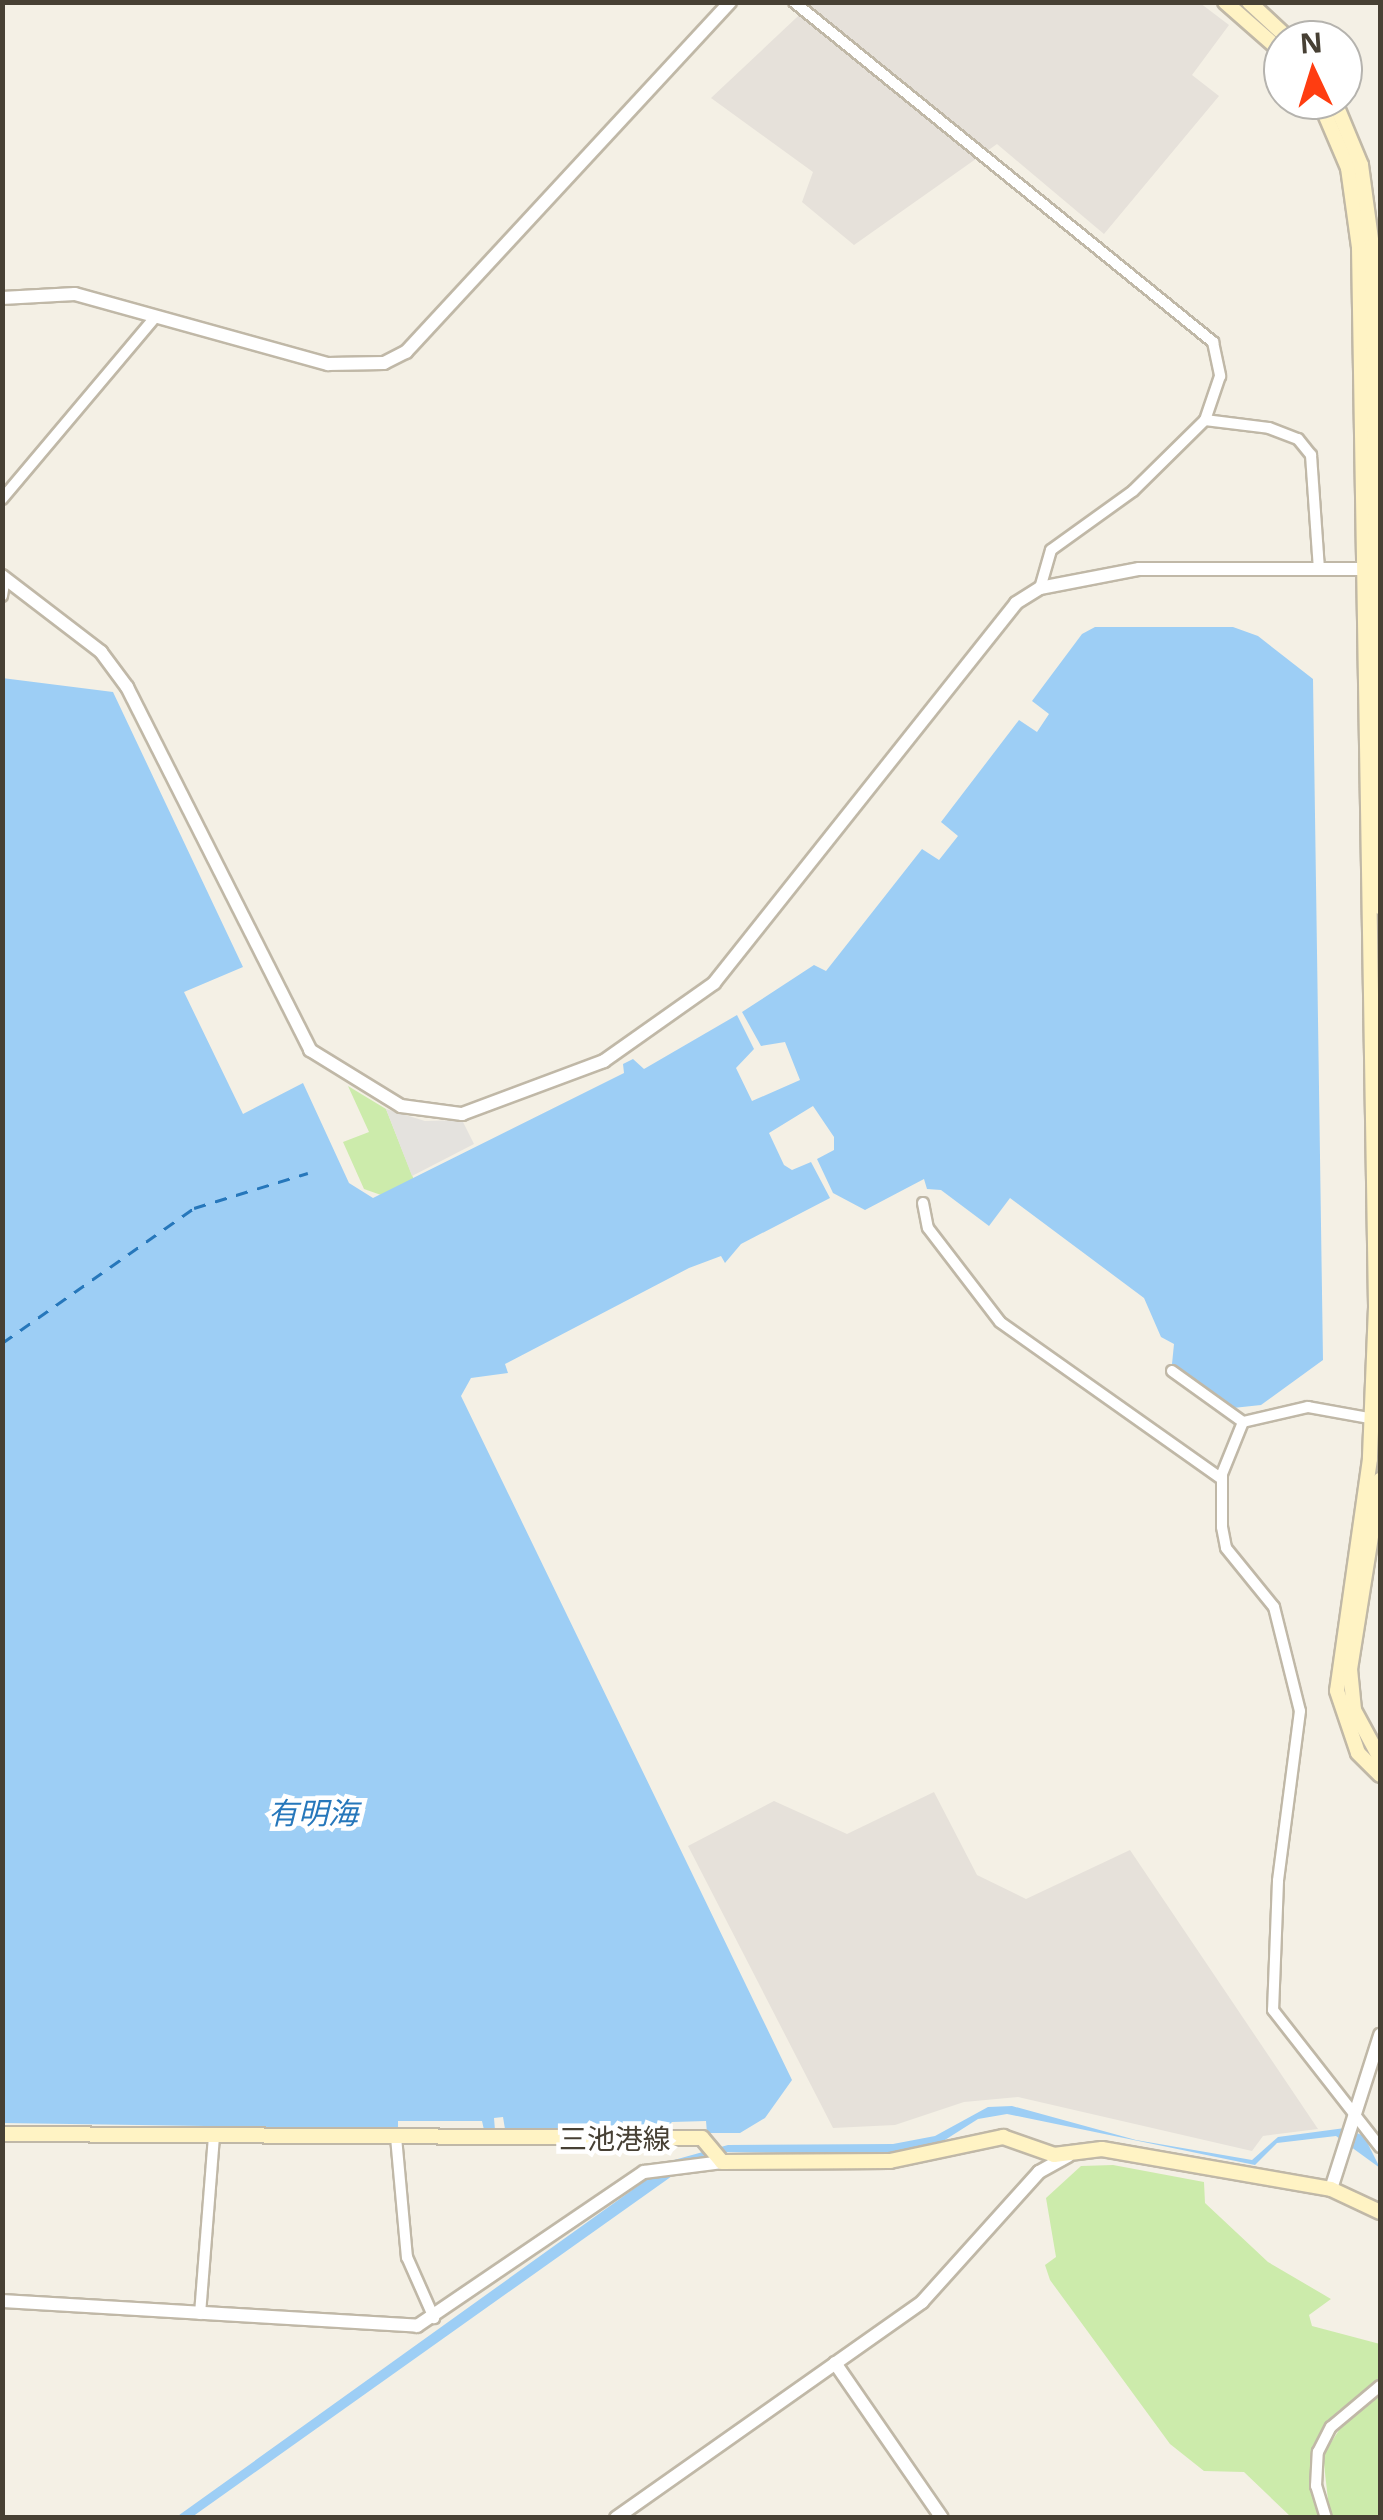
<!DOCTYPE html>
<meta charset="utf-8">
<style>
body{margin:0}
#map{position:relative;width:1383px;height:2520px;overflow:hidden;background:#f4f0e5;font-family:"Open Sans","Noto Sans JP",sans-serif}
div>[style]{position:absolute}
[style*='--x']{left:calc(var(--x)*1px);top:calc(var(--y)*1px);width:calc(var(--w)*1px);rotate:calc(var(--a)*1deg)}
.industrial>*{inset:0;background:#e6e1da}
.green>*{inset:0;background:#ccebab}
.parking>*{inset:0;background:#e4e2de}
.water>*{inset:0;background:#9dcef5}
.ferry>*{height:2.5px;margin-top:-1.25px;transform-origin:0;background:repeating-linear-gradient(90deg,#2677bb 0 12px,transparent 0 22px)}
.roads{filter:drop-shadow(2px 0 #c0b8a7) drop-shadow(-2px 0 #c0b8a7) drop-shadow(0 2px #c0b8a7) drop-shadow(0 -2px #c0b8a7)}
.minor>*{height:10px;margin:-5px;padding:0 5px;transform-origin:5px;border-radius:5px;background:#fff}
.tertiary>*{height:12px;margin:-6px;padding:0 6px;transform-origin:6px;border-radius:6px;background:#fff}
.secondary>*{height:14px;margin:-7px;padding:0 7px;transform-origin:7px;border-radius:7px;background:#fff3c4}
span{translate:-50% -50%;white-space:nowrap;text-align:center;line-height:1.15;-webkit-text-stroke:9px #fff;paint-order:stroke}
.street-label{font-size:28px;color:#474034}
.water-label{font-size:30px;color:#2677bb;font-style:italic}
.frame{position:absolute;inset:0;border:5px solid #474034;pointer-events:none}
.north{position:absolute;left:1263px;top:20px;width:100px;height:100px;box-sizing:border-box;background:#fff;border:2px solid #b5b3ae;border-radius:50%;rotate:356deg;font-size:28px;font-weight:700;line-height:40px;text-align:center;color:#474034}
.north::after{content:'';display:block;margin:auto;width:35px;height:45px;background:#ff3d11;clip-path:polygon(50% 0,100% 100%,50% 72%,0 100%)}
</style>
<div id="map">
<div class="industrial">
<div style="clip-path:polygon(812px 3px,1200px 3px,1229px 25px,1192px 75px,1219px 96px,1104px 234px,997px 144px,854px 245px,802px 202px,813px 172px,711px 98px)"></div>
<div style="clip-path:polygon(934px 1792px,977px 1875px,1026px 1899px,1130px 1850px,1318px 2129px,1263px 2136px,1252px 2151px,1018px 2097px,964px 2102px,895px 2125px,833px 2128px,688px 1846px,774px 1801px,847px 1834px)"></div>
</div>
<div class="green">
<div style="clip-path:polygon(348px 1086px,386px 1109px,414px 1180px,381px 1195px,364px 1189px,343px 1142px,369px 1132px)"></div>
<div style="clip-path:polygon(1113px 2165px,1204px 2182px,1205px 2203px,1268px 2262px,1331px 2299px,1309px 2315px,1312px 2326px,1380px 2344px,1380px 2381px,1338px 2411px,1316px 2442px,1311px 2469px,1321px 2517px,1291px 2517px,1244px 2472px,1204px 2471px,1170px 2444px,1050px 2280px,1045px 2265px,1056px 2257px,1046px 2198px,1081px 2166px)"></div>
<div style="clip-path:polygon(1380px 2392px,1380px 2517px,1330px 2518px,1323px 2455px,1348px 2416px)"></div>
</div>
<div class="parking">
<div style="clip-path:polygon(386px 1109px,425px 1121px,462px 1120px,474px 1144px,412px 1176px)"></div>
</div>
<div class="water">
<div style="clip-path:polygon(1233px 627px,1258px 636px,1313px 679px,1323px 1360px,1261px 1405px,1233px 1408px,1172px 1364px,1174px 1344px,1161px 1337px,1144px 1298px,1010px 1198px,989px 1226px,941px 1190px,927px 1189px,924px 1179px,865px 1210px,833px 1193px,817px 1159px,834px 1150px,834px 1137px,813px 1106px,769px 1133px,784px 1165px,792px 1170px,811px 1162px,830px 1198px,741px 1244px,725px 1263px,721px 1256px,689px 1268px,505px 1364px,508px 1373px,471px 1378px,461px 1396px,792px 2080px,765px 2118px,740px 2133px,707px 2133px,706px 2121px,672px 2122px,660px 2135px,593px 2131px,592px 2121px,583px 2130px,505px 2129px,503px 2117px,494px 2118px,495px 2130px,484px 2130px,482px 2121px,398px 2121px,398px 2129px,3px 2123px,2px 678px,113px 692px,243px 967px,184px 992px,243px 1114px,303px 1083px,349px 1183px,373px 1198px,624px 1073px,623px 1064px,633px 1059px,644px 1069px,737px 1015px,754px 1049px,736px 1068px,752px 1101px,800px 1080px,785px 1042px,761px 1046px,742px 1012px,814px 965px,826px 971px,922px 849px,939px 860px,958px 836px,941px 822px,1019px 720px,1037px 732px,1049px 714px,1032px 701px,1082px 634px,1095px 627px)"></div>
<div style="clip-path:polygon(1012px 2106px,1136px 2140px,1252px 2160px,1278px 2137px,1345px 2128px,1364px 2136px,1380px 2168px,1336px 2136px,1277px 2143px,1255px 2165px,1007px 2114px,978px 2119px,937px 2145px,890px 2154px,722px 2152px,696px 2159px,192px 2517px,175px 2518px,674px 2160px,728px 2145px,893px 2144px,935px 2136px,988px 2107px)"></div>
</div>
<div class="ferry">
<div style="--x:2;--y:1343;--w:235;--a:-35.1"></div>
<div style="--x:194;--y:1208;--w:119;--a:-17.1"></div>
</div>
<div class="roads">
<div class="minor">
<div style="--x:794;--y:2;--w:540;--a:39.06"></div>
<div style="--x:1213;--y:342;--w:35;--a:78"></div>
<div style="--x:1220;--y:376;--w:46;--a:108.8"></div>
<div style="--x:1205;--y:420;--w:101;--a:135.4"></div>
<div style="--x:1133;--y:491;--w:101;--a:144.3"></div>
<div style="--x:1051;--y:550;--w:40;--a:106"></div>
<div style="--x:1205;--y:420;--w:64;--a:7.1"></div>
<div style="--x:1269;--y:428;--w:31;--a:21"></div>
<div style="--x:1298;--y:439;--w:21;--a:51"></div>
<div style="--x:1311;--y:455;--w:114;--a:86"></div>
<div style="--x:2;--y:499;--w:239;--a:-49.9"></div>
<div style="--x:2;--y:596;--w:18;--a:-81"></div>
<div style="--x:923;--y:1203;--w:25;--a:79"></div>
<div style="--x:928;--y:1228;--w:118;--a:52.5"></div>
<div style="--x:1000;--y:1322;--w:272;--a:35.3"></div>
<div style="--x:1172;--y:1371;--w:87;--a:35.7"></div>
<div style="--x:1243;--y:1422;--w:56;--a:112"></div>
<div style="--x:1222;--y:1474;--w:53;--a:90"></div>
<div style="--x:1222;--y:1527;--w:21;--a:79"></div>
<div style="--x:1226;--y:1548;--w:76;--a:50.9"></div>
<div style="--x:1274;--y:1607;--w:107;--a:76"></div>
<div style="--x:1300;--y:1711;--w:171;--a:97.4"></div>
<div style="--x:1278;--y:1881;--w:129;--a:92.2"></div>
<div style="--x:1273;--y:2010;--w:174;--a:52"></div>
<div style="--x:1243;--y:1422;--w:67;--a:-13"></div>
<div style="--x:1308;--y:1407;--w:73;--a:10.2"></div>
<div style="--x:396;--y:2137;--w:121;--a:84.8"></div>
<div style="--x:407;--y:2257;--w:67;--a:66.1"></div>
<div style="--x:200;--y:2314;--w:178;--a:-85.5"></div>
<div style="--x:1326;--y:2518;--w:34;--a:-107"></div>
<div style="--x:1316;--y:2486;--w:34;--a:-87"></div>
<div style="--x:1318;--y:2452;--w:28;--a:-63"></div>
<div style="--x:1331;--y:2427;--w:64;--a:-39.9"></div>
</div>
<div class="tertiary">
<div style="--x:2;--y:298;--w:73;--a:-3.1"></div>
<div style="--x:75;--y:294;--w:263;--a:15.5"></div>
<div style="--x:328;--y:364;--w:56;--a:-1"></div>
<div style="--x:384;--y:363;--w:25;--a:-27"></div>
<div style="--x:406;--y:352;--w:477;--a:-47.2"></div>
<div style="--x:2;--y:576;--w:125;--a:37.5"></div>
<div style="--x:101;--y:652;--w:44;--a:53.4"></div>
<div style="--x:127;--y:687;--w:407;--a:63.2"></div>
<div style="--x:310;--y:1050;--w:107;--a:31.6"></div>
<div style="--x:401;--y:1106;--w:62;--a:7.5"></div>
<div style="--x:462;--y:1114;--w:152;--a:-20.5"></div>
<div style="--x:604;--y:1061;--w:135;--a:-35.3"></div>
<div style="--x:714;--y:983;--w:485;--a:-51.5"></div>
<div style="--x:1016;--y:603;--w:28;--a:-32"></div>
<div style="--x:1040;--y:588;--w:101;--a:-10.9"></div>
<div style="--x:1139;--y:569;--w:234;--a:0"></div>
<div style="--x:1331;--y:2189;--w:162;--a:-72.3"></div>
<div style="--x:2;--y:2301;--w:416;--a:3.4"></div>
<div style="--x:417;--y:2326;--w:274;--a:-34.2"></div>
<div style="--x:644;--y:2172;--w:79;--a:-7.3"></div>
<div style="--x:835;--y:2363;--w:188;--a:55.4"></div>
<div style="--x:616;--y:2518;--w:375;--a:-35.2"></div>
<div style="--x:922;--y:2302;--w:175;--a:-48"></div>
<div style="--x:1039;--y:2172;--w:33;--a:-29"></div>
</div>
<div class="secondary">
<div style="--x:1225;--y:2;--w:77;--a:41.3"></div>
<div style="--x:1249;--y:2;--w:56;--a:42.8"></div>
<div style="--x:1319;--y:100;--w:74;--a:66.9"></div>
<div style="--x:1348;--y:168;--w:80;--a:82.1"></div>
<div style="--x:1359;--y:247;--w:1060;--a:89.08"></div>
<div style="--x:1376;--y:1307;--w:152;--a:92.3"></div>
<div style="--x:1370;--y:1459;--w:234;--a:98.1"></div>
<div style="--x:1337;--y:1691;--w:65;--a:71.3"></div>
<div style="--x:1358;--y:1753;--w:31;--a:45"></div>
<div style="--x:1334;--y:100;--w:70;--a:67.4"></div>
<div style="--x:1361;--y:165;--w:82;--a:82.3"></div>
<div style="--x:1372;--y:246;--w:661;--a:89.31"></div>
<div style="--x:1380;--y:1480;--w:191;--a:99"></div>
<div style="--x:1350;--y:1669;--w:41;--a:84.4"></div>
<div style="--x:1354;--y:1710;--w:55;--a:61.6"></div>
<div style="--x:2;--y:2134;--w:700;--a:0.33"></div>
<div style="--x:702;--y:2138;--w:31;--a:50"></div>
<div style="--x:722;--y:2162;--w:168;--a:-0.3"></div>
<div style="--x:890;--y:2161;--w:116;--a:-12"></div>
<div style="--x:1003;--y:2137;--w:54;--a:19.4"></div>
<div style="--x:1054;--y:2155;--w:48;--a:-7.1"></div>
<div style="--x:1102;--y:2149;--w:232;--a:9.9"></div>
<div style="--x:1331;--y:2189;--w:54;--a:25.1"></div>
</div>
</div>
<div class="street-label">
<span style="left:615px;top:2138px">三池港線</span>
</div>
<div class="water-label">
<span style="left:313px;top:1813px">有明海</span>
</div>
<div class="frame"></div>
<div class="north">N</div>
</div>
